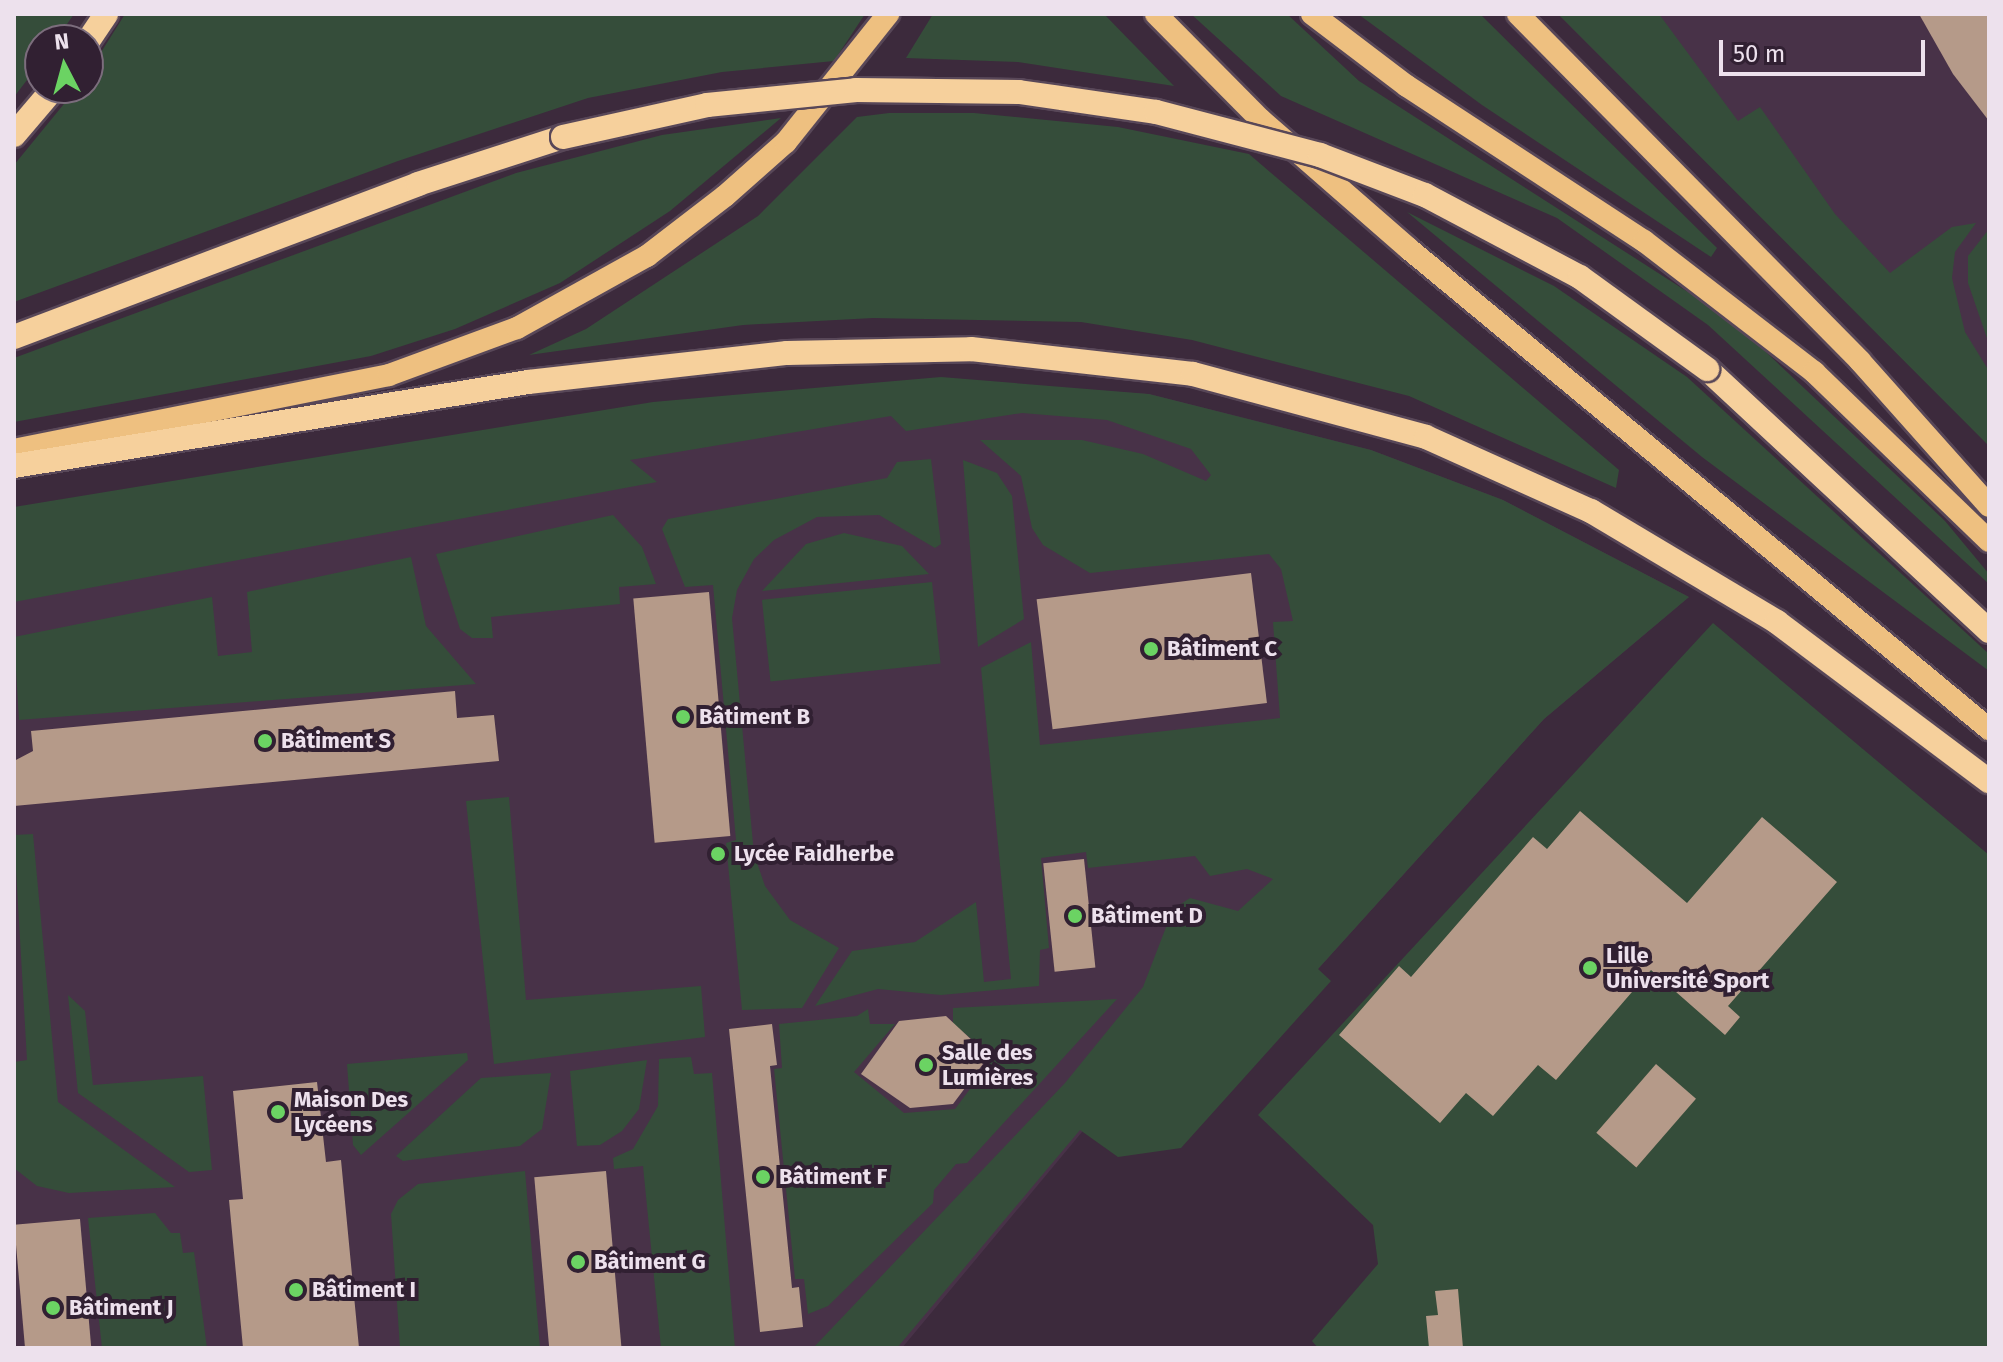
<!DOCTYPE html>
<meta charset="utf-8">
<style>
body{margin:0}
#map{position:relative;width:2003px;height:1362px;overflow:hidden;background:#3c2a3c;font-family:"Fira Sans",sans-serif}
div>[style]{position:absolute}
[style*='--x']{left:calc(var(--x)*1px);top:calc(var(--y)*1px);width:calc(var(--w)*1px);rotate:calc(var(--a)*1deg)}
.built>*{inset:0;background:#483248}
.green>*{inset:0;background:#354d3a;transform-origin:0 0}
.building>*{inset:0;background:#b59a89;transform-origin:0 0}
.roads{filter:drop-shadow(2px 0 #584758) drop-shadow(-2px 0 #584758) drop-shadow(0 2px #584758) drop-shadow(0 -2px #584758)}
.trunk>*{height:22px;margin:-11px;padding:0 11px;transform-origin:11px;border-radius:11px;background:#eec080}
.motorway>*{height:24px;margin:-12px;padding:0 12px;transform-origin:12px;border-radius:12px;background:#f6d09c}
.bridges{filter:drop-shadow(2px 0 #584758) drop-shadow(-2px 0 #584758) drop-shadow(0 2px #584758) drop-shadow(0 -2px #584758)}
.motorway-bridge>*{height:24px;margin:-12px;padding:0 12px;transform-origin:12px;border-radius:12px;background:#f6d09c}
.dots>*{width:22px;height:22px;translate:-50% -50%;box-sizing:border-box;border:4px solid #312032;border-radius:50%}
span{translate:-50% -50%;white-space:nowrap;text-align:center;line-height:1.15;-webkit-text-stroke:8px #312032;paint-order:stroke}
.poi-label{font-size:22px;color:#ede1ed;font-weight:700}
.left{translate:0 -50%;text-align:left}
.frame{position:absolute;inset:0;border:16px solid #ede1ed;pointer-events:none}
.north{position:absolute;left:24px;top:24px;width:80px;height:80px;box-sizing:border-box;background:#312032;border:2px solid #7c6d7d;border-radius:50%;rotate:354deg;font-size:22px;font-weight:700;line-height:32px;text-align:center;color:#ede1ed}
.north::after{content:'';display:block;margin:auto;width:28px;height:36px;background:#6bd363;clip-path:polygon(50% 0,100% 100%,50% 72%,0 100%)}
.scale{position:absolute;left:1719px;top:40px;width:206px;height:36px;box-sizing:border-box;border:4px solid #ede1ed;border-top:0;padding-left:10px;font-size:24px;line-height:28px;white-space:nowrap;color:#ede1ed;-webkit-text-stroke:6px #312032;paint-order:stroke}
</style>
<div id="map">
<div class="built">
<div style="clip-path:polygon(1558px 14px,1989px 14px,1989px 446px,1973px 428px)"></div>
<div style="clip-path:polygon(932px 379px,1149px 394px,1371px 450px,1503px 500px,1689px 597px,1544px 719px,1318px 969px,1127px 1078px,902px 1348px,14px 1348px,14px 572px)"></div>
</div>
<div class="green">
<div style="clip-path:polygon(14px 14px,74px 14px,56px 40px,40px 40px,40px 63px,14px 97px)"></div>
<div style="clip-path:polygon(125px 14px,865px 14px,834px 61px,722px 72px,588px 98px,398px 161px,14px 302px,14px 165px,77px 88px,88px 88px,88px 73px)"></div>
<div style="clip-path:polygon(933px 14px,1104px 14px,1174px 86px,1018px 62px,906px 58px)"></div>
<div style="clip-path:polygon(1191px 14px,1287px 14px,1359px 81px,1733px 321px,1945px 521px,1989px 574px,1989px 584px,1708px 325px,1557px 218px,1281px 96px)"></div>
<div style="clip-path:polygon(1358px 14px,1480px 14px,1717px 248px,1711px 257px,1482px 105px)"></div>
<div style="clip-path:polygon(1558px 14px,1659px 14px,1738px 121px,1760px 107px,1835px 214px,1890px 273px,1952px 227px,1976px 223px,1955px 252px,1952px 278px,1965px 332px,1989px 371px,1989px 446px)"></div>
<div style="clip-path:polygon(889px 113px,974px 113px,1118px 127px,1249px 154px,1619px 470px,1616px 488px,1409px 396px,1192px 340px,1081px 322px,873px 318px,743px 325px,529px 355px,586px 329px,758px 216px,857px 117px)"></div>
<div style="clip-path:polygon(781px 118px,670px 211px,560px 283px,455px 329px,371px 356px,14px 422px,14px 358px,516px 173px,662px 135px)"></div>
<div style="clip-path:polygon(1407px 212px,1554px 286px,1687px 377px,1989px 654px,1989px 671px,1702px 457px)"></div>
<div style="clip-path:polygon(1989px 229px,1989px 344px,1968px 283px,1968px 256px)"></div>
<div style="clip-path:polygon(941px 377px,1149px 394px,1371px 450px,1503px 500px,1689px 597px,1544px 719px,1318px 969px,1331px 981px,1181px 1148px,1118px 1157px,1080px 1130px,897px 1348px,813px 1348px,1065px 1083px,1143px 987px,1173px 909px,1190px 898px,1238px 911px,1273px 879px,1247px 869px,1210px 876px,1195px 856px,1088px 868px,1086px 852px,1041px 858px,1049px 948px,1040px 950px,1039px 986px,941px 995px,878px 989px,815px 1006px,852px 951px,915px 942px,976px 902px,984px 982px,1011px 979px,981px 668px,1031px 642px,1040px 745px,1280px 718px,1273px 622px,1293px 621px,1281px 569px,1269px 554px,1090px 573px,1043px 545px,1032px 528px,1021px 476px,980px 440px,1082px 440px,1143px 454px,1206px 481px,1211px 475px,1191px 449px,1107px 420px,1022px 413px,906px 431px,891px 416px,630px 460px,657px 482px,14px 602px,14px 507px,653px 402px)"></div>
<div style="clip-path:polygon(931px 459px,941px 544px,935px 548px,879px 515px,817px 517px,774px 540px,754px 559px,737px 590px,732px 618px,754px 854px,765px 886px,790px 920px,839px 948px,802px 1008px,742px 1010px,726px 843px,736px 840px,713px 585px,685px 587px,662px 529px,668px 519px,887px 478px,897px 462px)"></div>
<div style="clip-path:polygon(963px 460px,997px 473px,1012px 496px,1024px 619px,978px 647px)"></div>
<div style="clip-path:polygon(613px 515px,642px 547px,656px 584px,619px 587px,620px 604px,491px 617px,493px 638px,472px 638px,460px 629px,436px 554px)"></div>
<div style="clip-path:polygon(844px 533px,902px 546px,929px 574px,762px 591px,806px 544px)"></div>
<div style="clip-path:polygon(411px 557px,426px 626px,476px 684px,19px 720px,14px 637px,212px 597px,218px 656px,252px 652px,247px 592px)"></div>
<div style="left:932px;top:582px;width:82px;height:171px;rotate:84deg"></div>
<div style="clip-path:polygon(1713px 623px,1989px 855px,1989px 1348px,1318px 1348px,1312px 1341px,1378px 1264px,1373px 1225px,1258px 1115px)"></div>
<div style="clip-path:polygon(509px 797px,526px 1000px,701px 986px,705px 1037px,494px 1064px,466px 801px)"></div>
<div style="clip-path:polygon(33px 834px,58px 1102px,175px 1187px,69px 1193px,37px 1186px,14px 1168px,14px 1062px,27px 1060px,14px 835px)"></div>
<div style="clip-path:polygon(68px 995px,85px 1011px,93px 1085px,203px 1076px,212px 1170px,189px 1172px,78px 1093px)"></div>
<div style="clip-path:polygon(1117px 999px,967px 1163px,956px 1164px,934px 1190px,933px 1203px,828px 1306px,808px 1314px,804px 1279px,795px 1279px,774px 1069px,782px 1068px,779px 1024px,857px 1016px,868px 1009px,870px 1024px,895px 1024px,854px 1072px,904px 1113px,955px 1109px,994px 1057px,953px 1024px,953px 1008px)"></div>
<div style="clip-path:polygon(467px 1053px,468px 1060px,361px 1155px,353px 1145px,347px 1064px)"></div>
<div style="clip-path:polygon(691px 1057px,694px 1074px,712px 1073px,735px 1348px,661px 1348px,643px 1166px,614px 1169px,613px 1158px,633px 1149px,658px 1106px,659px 1059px)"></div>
<div style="clip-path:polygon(647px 1060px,639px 1109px,622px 1131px,600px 1145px,577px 1146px,570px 1071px)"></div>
<div style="clip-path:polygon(551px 1073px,542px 1129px,520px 1146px,403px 1161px,396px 1156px,481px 1078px)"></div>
<div style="clip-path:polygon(525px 1171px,540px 1348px,400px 1348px,391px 1214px,398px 1200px,418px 1184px)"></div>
<div style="clip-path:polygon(155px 1213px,171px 1233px,180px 1233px,183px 1253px,194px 1252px,207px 1348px,102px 1348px,88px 1218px)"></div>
</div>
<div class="building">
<div style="clip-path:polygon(1919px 14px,1989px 14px,1989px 121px,1953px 74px)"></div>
<div style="left:1251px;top:573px;width:131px;height:216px;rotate:83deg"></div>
<div style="left:709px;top:592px;width:245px;height:76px;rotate:85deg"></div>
<div style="clip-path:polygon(455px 691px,457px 718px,494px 715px,499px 761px,14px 806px,14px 761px,33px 751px,31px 731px)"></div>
<div style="clip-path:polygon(1580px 811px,1687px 903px,1762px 817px,1837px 882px,1728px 1006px,1740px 1017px,1725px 1035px,1651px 970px,1556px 1080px,1538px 1065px,1493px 1116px,1466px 1093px,1440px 1123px,1339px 1035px,1399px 966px,1411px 977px,1533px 837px,1547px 849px)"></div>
<div style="left:1084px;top:859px;width:109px;height:41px;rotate:84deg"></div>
<div style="clip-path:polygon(946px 1016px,989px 1056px,953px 1104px,910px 1108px,861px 1074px,899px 1021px)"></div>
<div style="clip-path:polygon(772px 1024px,777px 1065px,770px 1066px,792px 1288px,799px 1287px,803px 1327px,760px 1332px,729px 1029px)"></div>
<div style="left:1656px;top:1064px;width:53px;height:91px;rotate:41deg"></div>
<div style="clip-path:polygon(317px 1082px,326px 1162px,341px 1160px,359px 1348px,243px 1348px,229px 1200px,243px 1199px,233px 1091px)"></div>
<div style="left:606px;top:1171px;width:178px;height:72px;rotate:85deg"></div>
<div style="left:80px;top:1219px;width:130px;height:66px;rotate:85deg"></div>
<div style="clip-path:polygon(1458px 1289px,1463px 1348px,1429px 1348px,1426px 1316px,1438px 1315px,1435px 1291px)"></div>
</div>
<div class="roads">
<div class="trunk">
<div style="--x:1156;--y:14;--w:148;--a:45.3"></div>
<div style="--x:1260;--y:119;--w:198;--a:41.1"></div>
<div style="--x:1409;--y:249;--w:753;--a:39.61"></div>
<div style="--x:1312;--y:14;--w:119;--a:37.2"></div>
<div style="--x:1407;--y:86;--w:283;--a:33.2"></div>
<div style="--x:1644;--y:241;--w:215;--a:37.6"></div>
<div style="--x:1814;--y:372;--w:243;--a:44"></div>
<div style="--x:1518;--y:14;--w:487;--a:45.4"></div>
<div style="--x:1860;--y:361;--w:194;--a:48.3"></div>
<div style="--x:14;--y:450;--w:382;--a:-11.3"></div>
<div style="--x:389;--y:375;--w:136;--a:-20.2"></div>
<div style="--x:517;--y:328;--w:149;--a:-29"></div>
<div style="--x:647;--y:256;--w:98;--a:-37.6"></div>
<div style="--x:725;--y:196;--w:81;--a:-41.5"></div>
<div style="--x:786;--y:142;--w:164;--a:-51.4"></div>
</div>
<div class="motorway">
<div style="--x:88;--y:41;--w:32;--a:-56"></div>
<div style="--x:14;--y:135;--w:62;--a:-49.6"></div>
<div style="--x:14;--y:337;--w:432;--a:-20.7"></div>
<div style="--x:418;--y:184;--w:152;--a:-18"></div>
<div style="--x:1707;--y:369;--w:385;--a:42.9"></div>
<div style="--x:14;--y:466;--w:521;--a:-9.28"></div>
<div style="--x:528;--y:382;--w:261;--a:-6.4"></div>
<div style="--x:787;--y:353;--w:184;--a:-1.2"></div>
<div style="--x:971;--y:349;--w:223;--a:6.4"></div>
<div style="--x:1193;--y:374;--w:241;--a:15.1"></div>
<div style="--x:1426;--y:437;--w:181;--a:24.2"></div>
<div style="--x:1591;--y:511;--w:217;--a:30.8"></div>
<div style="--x:1777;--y:622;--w:265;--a:36.9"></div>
</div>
</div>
<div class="bridges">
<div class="motorway-bridge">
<div style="--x:563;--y:137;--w:148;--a:-12.5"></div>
<div style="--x:707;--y:105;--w:150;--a:-5.7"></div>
<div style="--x:856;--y:90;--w:163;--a:0.7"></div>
<div style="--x:1019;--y:92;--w:138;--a:8.3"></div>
<div style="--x:1156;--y:112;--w:170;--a:14.7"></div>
<div style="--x:1320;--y:155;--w:112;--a:20.9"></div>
<div style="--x:1425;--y:195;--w:175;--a:27.9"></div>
<div style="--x:1580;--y:277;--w:157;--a:35.9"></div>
</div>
</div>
<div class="dots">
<div style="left:1151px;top:649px;background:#6bd363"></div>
<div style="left:683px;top:717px;background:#6bd363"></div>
<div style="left:265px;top:741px;background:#6bd363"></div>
<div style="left:718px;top:854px;background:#6bd363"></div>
<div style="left:1075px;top:916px;background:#6bd363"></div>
<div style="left:1590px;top:968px;background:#6bd363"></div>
<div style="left:926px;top:1065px;background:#6bd363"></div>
<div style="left:278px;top:1112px;background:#6bd363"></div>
<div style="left:763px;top:1177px;background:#6bd363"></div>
<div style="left:578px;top:1262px;background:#6bd363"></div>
<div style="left:296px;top:1290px;background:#6bd363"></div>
<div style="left:53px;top:1308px;background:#6bd363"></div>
</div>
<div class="poi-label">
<span class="left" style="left:1167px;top:649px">Bâtiment C</span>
<span class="left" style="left:699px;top:717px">Bâtiment B</span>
<span class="left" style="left:281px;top:741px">Bâtiment S</span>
<span class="left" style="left:734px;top:854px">Lycée Faidherbe</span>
<span class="left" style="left:1091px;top:916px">Bâtiment D</span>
<span class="left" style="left:1606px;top:968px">Lille<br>Université Sport</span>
<span class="left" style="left:942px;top:1065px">Salle des<br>Lumières</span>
<span class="left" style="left:294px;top:1112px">Maison Des<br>Lycéens</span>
<span class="left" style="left:779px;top:1177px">Bâtiment F</span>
<span class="left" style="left:594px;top:1262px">Bâtiment G</span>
<span class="left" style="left:312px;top:1290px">Bâtiment I</span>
<span class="left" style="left:69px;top:1308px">Bâtiment J</span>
</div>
<div class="frame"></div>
<div class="north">N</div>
<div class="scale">50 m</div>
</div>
